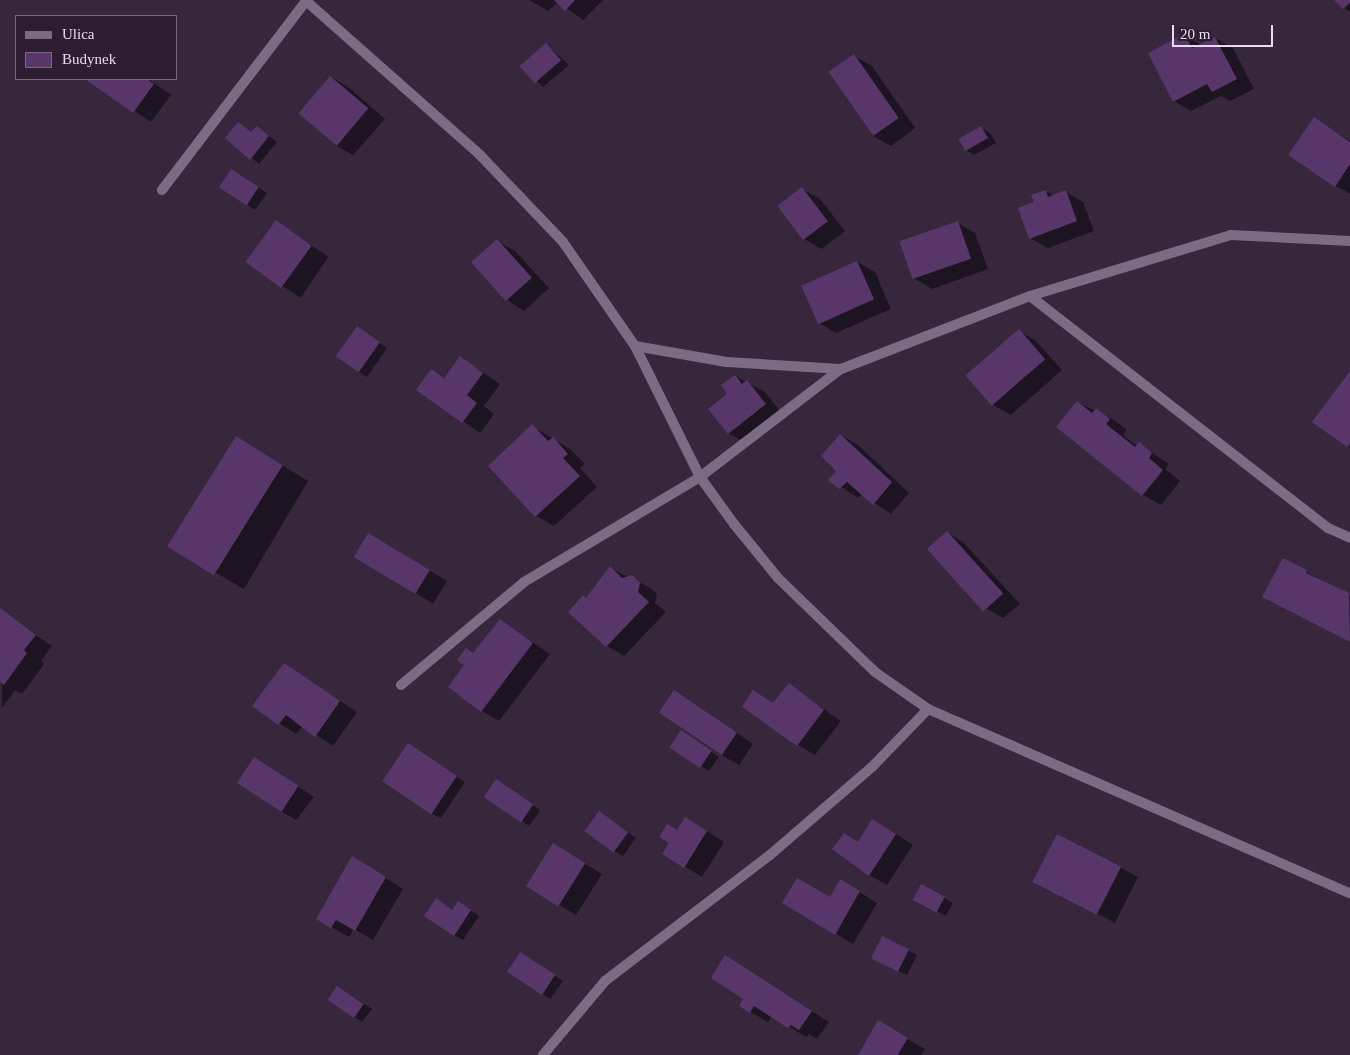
<!DOCTYPE html>
<style>
body{margin:0}
#map{position:relative;width:1350px;height:1055px;overflow:hidden;background:#36273d;font-family:Georgia,serif}
div>[style]{position:absolute}
[style*='--x']{left:calc(var(--x)*1px);top:calc(var(--y)*1px);width:calc(var(--w)*1px);rotate:calc(var(--a)*1deg)}
.shadow>*{inset:0;background:#0007;transform-origin:0 0}
.building>*{inset:0;background:#59366a;transform-origin:0 0}
.street>*{height:10px;margin:-5px;padding:0 5px;transform-origin:5px;border-radius:5px;background:#7c6b84}
span{translate:-50% -50%;white-space:nowrap;text-align:center;line-height:1.15;-webkit-text-stroke:4px #2c1d33;paint-order:stroke}
.legend{position:absolute;left:15px;top:15px;width:162px;height:65px;box-sizing:border-box;background:#2c1d33;border:1px solid #76697d;margin:0;padding:6px 9px;list-style:none;font-size:15px;color:#e6dceb}
.legend li{display:flex;align-items:center;gap:10px;height:25px}
.legend b{width:25px;border:1px solid #76697d}
.scale{position:absolute;left:1172px;top:25px;width:101px;height:22px;box-sizing:border-box;border:2px solid #e6dceb;border-top:0;padding-left:6px;font-size:15px;line-height:18px;white-space:nowrap;color:#e6dceb;-webkit-text-stroke:4px #2c1d33;paint-order:stroke}
</style>
<div id="map">
<div class="shadow">
<div style="clip-path:polygon(529px 0,603px 0,583px 20px,558px 2px,548px 11px)"></div>
<div style="clip-path:polygon(1336px 0,1350px 0,1350px 12px,1344px 8px)"></div>
<div style="clip-path:polygon(1184px 35px,1201px 45px,1215px 38px,1233px 48px,1254px 89px,1230px 101px,1221px 96px,1191px 111px,1174px 101px)"></div>
<div style="clip-path:polygon(546px 44px,569px 65px,543px 87px,520px 66px)"></div>
<div style="clip-path:polygon(854px 56px,872px 66px,915px 128px,891px 146px,873px 136px)"></div>
<div style="clip-path:polygon(331px 77px,348px 87px,385px 119px,353px 155px,335px 145px)"></div>
<div style="clip-path:polygon(87px 79px,148px 79px,171px 95px,151px 122px)"></div>
<div style="clip-path:polygon(1314px 118px,1350px 141px,1350px 194px,1336px 186px)"></div>
<div style="clip-path:polygon(239px 124px,252px 133px,257px 127px,277px 142px,259px 164px,227px 138px)"></div>
<div style="clip-path:polygon(981px 128px,990px 133px,996px 143px,974px 155px,966px 150px)"></div>
<div style="clip-path:polygon(240px 175px,267px 193px,255px 210px,247px 205px)"></div>
<div style="clip-path:polygon(802px 189px,820px 199px,845px 231px,822px 249px,804px 239px,780px 206px)"></div>
<div style="clip-path:polygon(1046px 191px,1054px 196px,1066px 192px,1083px 202px,1094px 231px,1048px 248px,1030px 238px,1036px 202px)"></div>
<div style="left:277px;top:222px;width:62px;height:50px;rotate:34deg"></div>
<div style="clip-path:polygon(958px 223px,975px 233px,988px 269px,932px 289px,915px 279px)"></div>
<div style="clip-path:polygon(497px 241px,515px 251px,549px 288px,524px 311px,507px 300px,472px 264px)"></div>
<div style="clip-path:polygon(857px 262px,875px 272px,891px 309px,836px 333px,819px 323px)"></div>
<div style="clip-path:polygon(1019px 331px,1036px 341px,1062px 370px,1011px 415px,993px 405px)"></div>
<div style="clip-path:polygon(365px 332px,387px 348px,367px 377px,359px 372px)"></div>
<div style="clip-path:polygon(461px 358px,500px 384px,484px 406px,494px 414px,480px 433px,418px 390px,432px 371px,445px 378px)"></div>
<div style="clip-path:polygon(735px 376px,765px 392px,783px 415px,746px 443px,728px 433px,729px 395px)"></div>
<div style="clip-path:polygon(1077px 402px,1114px 420px,1127px 430px,1123px 435px,1137px 446px,1139px 444px,1169px 464px,1165px 469px,1180px 481px,1161px 505px,1143px 495px,1058px 427px)"></div>
<div style="clip-path:polygon(532px 426px,570px 449px,585px 464px,580px 468px,597px 487px,554px 526px,536px 516px)"></div>
<div style="clip-path:polygon(840px 435px,858px 445px,909px 493px,891px 514px,862px 494px,858px 498px,830px 479px,837px 471px)"></div>
<div style="clip-path:polygon(262px 453px,308px 481px,244px 589px,170px 546px)"></div>
<div style="clip-path:polygon(947px 532px,964px 543px,1020px 604px,1003px 618px,986px 608px)"></div>
<div style="clip-path:polygon(386px 544px,447px 581px,433px 604px,416px 593px)"></div>
<div style="clip-path:polygon(1283px 560px,1350px 595px,1350px 642px,1264px 597px)"></div>
<div style="clip-path:polygon(610px 568px,649px 587px,657px 594px,655px 603px,666px 612px,624px 656px,607px 646px,569px 611px,586px 599px)"></div>
<div style="clip-path:polygon(1px 610px,52px 646px,41px 661px,44px 664px,22px 694px,15px 690px,2px 708px)"></div>
<div style="clip-path:polygon(500px 620px,550px 654px,499px 721px,482px 711px,474px 654px)"></div>
<div style="clip-path:polygon(284px 665px,357px 712px,333px 746px,303px 726px,296px 734px,254px 706px)"></div>
<div style="clip-path:polygon(789px 685px,841px 721px,815px 755px,798px 745px,774px 704px)"></div>
<div style="clip-path:polygon(692px 702px,753px 744px,739px 765px,722px 755px)"></div>
<div style="clip-path:polygon(690px 737px,719px 757px,709px 771px,671px 746px)"></div>
<div style="clip-path:polygon(417px 750px,465px 782px,441px 818px,432px 814px)"></div>
<div style="clip-path:polygon(272px 769px,314px 797px,296px 820px,279px 810px)"></div>
<div style="clip-path:polygon(505px 786px,540px 810px,529px 826px,486px 797px)"></div>
<div style="clip-path:polygon(608px 818px,636px 838px,623px 856px,614px 851px)"></div>
<div style="clip-path:polygon(703px 829px,724px 842px,702px 877px,664px 854px,677px 831px)"></div>
<div style="clip-path:polygon(890px 830px,913px 845px,887px 885px,869px 875px)"></div>
<div style="clip-path:polygon(571px 855px,602px 874px,576px 915px,527px 886px)"></div>
<div style="clip-path:polygon(1120px 867px,1138px 877px,1115px 923px,1035px 882px)"></div>
<div style="clip-path:polygon(370px 868px,403px 889px,373px 940px,354px 929px,349px 937px,317px 919px)"></div>
<div style="clip-path:polygon(922px 886px,953px 903px,946px 916px,923px 904px)"></div>
<div style="clip-path:polygon(858px 891px,877px 903px,853px 944px,783px 902px,830px 898px)"></div>
<div style="clip-path:polygon(444px 905px,453px 911px,467px 908px,479px 916px,463px 940px,454px 935px)"></div>
<div style="clip-path:polygon(882px 938px,917px 955px,907px 975px,881px 963px)"></div>
<div style="clip-path:polygon(529px 959px,563px 981px,550px 999px,509px 972px)"></div>
<div style="clip-path:polygon(743px 967px,829px 1022px,817px 1039px,809px 1034px,806px 1037px,772px 1016px,768px 1022px,750px 1012px)"></div>
<div style="clip-path:polygon(346px 992px,372px 1009px,362px 1022px,329px 1000px)"></div>
<div style="clip-path:polygon(878px 1022px,925px 1049px,921px 1055px,859px 1055px)"></div>
</div>
<div class="building">
<div style="clip-path:polygon(554px 0,575px 0,565px 11px)"></div>
<div style="clip-path:polygon(1334px 0,1350px 0,1350px 3px,1343px 9px)"></div>
<div style="clip-path:polygon(1184px 34px,1192px 48px,1215px 37px,1237px 79px,1212px 92px,1207px 84px,1173px 102px,1148px 53px)"></div>
<div style="left:546px;top:43px;width:23px;height:35px;rotate:49deg"></div>
<div style="left:854px;top:54px;width:78px;height:31px;rotate:55deg"></div>
<div style="left:330px;top:76px;width:50px;height:49px;rotate:40deg"></div>
<div style="clip-path:polygon(85px 79px,147px 79px,154px 84px,133px 113px)"></div>
<div style="clip-path:polygon(1314px 117px,1350px 142px,1350px 164px,1335px 187px,1288px 155px)"></div>
<div style="clip-path:polygon(238px 122px,251px 132px,257px 126px,269px 136px,250px 160px,225px 138px)"></div>
<div style="left:981px;top:126px;width:14px;height:26px;rotate:60deg"></div>
<div style="left:231px;top:169px;width:33px;height:22px;rotate:33deg"></div>
<div style="left:802px;top:187px;width:43px;height:31px;rotate:53deg"></div>
<div style="clip-path:polygon(1046px 190px,1048px 197px,1066px 190px,1077px 221px,1029px 239px,1018px 208px,1034px 202px,1031px 195px)"></div>
<div style="left:276px;top:220px;width:44px;height:52px;rotate:36deg"></div>
<div style="left:958px;top:221px;width:40px;height:62px;rotate:71deg"></div>
<div style="left:497px;top:239px;width:52px;height:35px;rotate:48deg"></div>
<div style="left:857px;top:261px;width:42px;height:61px;rotate:66deg"></div>
<div style="left:357px;top:326px;width:28px;height:37px;rotate:35deg"></div>
<div style="left:1019px;top:329px;width:40px;height:71px;rotate:49deg"></div>
<div style="clip-path:polygon(460px 356px,483px 373px,467px 395px,477px 403px,462px 423px,416px 390px,431px 369px,444px 378px)"></div>
<div style="clip-path:polygon(1350px 371px,1350px 442px,1347px 447px,1312px 422px)"></div>
<div style="clip-path:polygon(735px 375px,742px 384px,747px 380px,766px 404px,728px 434px,708px 409px,727px 394px,721px 385px)"></div>
<div style="clip-path:polygon(1077px 401px,1092px 413px,1096px 408px,1110px 419px,1106px 424px,1135px 447px,1139px 442px,1152px 453px,1149px 458px,1163px 470px,1142px 496px,1056px 427px)"></div>
<div style="clip-path:polygon(532px 424px,548px 441px,553px 437px,568px 454px,563px 458px,580px 476px,535px 517px,488px 466px)"></div>
<div style="clip-path:polygon(840px 434px,892px 482px,873px 505px,847px 482px,839px 489px,828px 480px,836px 471px,821px 456px)"></div>
<div style="left:236px;top:436px;width:55px;height:130px;rotate:32deg"></div>
<div style="left:947px;top:531px;width:84px;height:27px;rotate:48deg"></div>
<div style="left:368px;top:533px;width:72px;height:28px;rotate:31deg"></div>
<div style="clip-path:polygon(1283px 558px,1307px 570px,1306px 573px,1349px 593px,1350px 642px,1262px 597px)"></div>
<div style="clip-path:polygon(610px 566px,622px 578px,632px 575px,640px 583px,638px 592px,649px 602px,606px 647px,568px 612px,583px 595px,586px 598px)"></div>
<div style="clip-path:polygon(0 608px,36px 635px,24px 650px,27px 653px,4px 685px,0 682px)"></div>
<div style="clip-path:polygon(500px 619px,533px 643px,481px 712px,448px 687px,464px 665px,457px 660px,466px 648px,473px 653px)"></div>
<div style="clip-path:polygon(284px 663px,340px 701px,315px 737px,286px 715px,278px 725px,252px 706px)"></div>
<div style="clip-path:polygon(789px 683px,824px 710px,797px 746px,742px 707px,753px 690px,773px 703px)"></div>
<div style="left:674px;top:690px;width:76px;height:27px;rotate:34deg"></div>
<div style="left:681px;top:730px;width:37px;height:21px;rotate:34deg"></div>
<div style="left:408px;top:743px;width:59px;height:46px;rotate:34deg"></div>
<div style="left:254px;top:757px;width:53px;height:31px;rotate:33deg"></div>
<div style="left:496px;top:779px;width:45px;height:22px;rotate:34deg"></div>
<div style="left:599px;top:811px;width:36px;height:25px;rotate:36deg"></div>
<div style="clip-path:polygon(685px 817px,707px 831px,684px 868px,662px 854px,669px 843px,659px 837px,667px 824px,677px 830px)"></div>
<div style="clip-path:polygon(872px 819px,896px 834px,869px 876px,832px 849px,844px 833px,858px 842px)"></div>
<div style="left:1057px;top:834px;width:72px;height:54px;rotate:27deg"></div>
<div style="left:553px;top:843px;width:38px;height:51px;rotate:32deg"></div>
<div style="clip-path:polygon(352px 856px,386px 877px,355px 931px,336px 920px,331px 928px,316px 919px)"></div>
<div style="clip-path:polygon(797px 878px,830px 897px,840px 879px,860px 891px,835px 935px,782px 903px)"></div>
<div style="left:921px;top:884px;width:27px;height:18px;rotate:28deg"></div>
<div style="clip-path:polygon(436px 898px,452px 910px,458px 901px,471px 910px,454px 936px,424px 916px)"></div>
<div style="left:882px;top:936px;width:30px;height:25px;rotate:26deg"></div>
<div style="left:520px;top:952px;width:42px;height:24px;rotate:33deg"></div>
<div style="clip-path:polygon(725px 955px,812px 1011px,799px 1030px,791px 1025px,788px 1028px,754px 1006px,750px 1013px,739px 1006px,743px 999px,711px 978px)"></div>
<div style="left:337px;top:986px;width:32px;height:17px;rotate:34deg"></div>
<div style="clip-path:polygon(878px 1020px,908px 1038px,900px 1051px,898px 1055px,858px 1055px)"></div>
</div>
<div class="street">
<div style="--x:305;--y:0;--w:234;--a:41.5"></div>
<div style="--x:480;--y:155;--w:120;--a:46.3"></div>
<div style="--x:563;--y:242;--w:126;--a:55.3"></div>
<div style="--x:635;--y:346;--w:146;--a:63.6"></div>
<div style="--x:700;--y:477;--w:58;--a:54.1"></div>
<div style="--x:734;--y:524;--w:70;--a:50.8"></div>
<div style="--x:778;--y:578;--w:135;--a:44.1"></div>
<div style="--x:875;--y:672;--w:65;--a:34.9"></div>
<div style="--x:928;--y:709;--w:460;--a:23.6"></div>
<div style="--x:162;--y:190;--w:238;--a:-52.7"></div>
<div style="--x:1030;--y:296;--w:378;--a:37.9"></div>
<div style="--x:1328;--y:528;--w:24;--a:24"></div>
<div style="--x:635;--y:346;--w:93;--a:9.9"></div>
<div style="--x:727;--y:362;--w:114;--a:3.5"></div>
<div style="--x:401;--y:685;--w:160;--a:-39.9"></div>
<div style="--x:524;--y:582;--w:205;--a:-30.8"></div>
<div style="--x:700;--y:477;--w:178;--a:-37.5"></div>
<div style="--x:841;--y:369;--w:203;--a:-21.1"></div>
<div style="--x:1030;--y:296;--w:210;--a:-16.9"></div>
<div style="--x:1231;--y:235;--w:119;--a:2.9"></div>
<div style="--x:543;--y:1055;--w:97;--a:-50"></div>
<div style="--x:605;--y:981;--w:208;--a:-37.4"></div>
<div style="--x:770;--y:855;--w:136;--a:-40.8"></div>
<div style="--x:873;--y:766;--w:79;--a:-46"></div>
</div>
<ul class="legend">
<li><b style="height:6px;background:#7c6b84"></b>Ulica</li>
<li><b style="height:14px;background:#59366a"></b>Budynek</li>
</ul>
<div class="scale">20 m</div>
</div>
